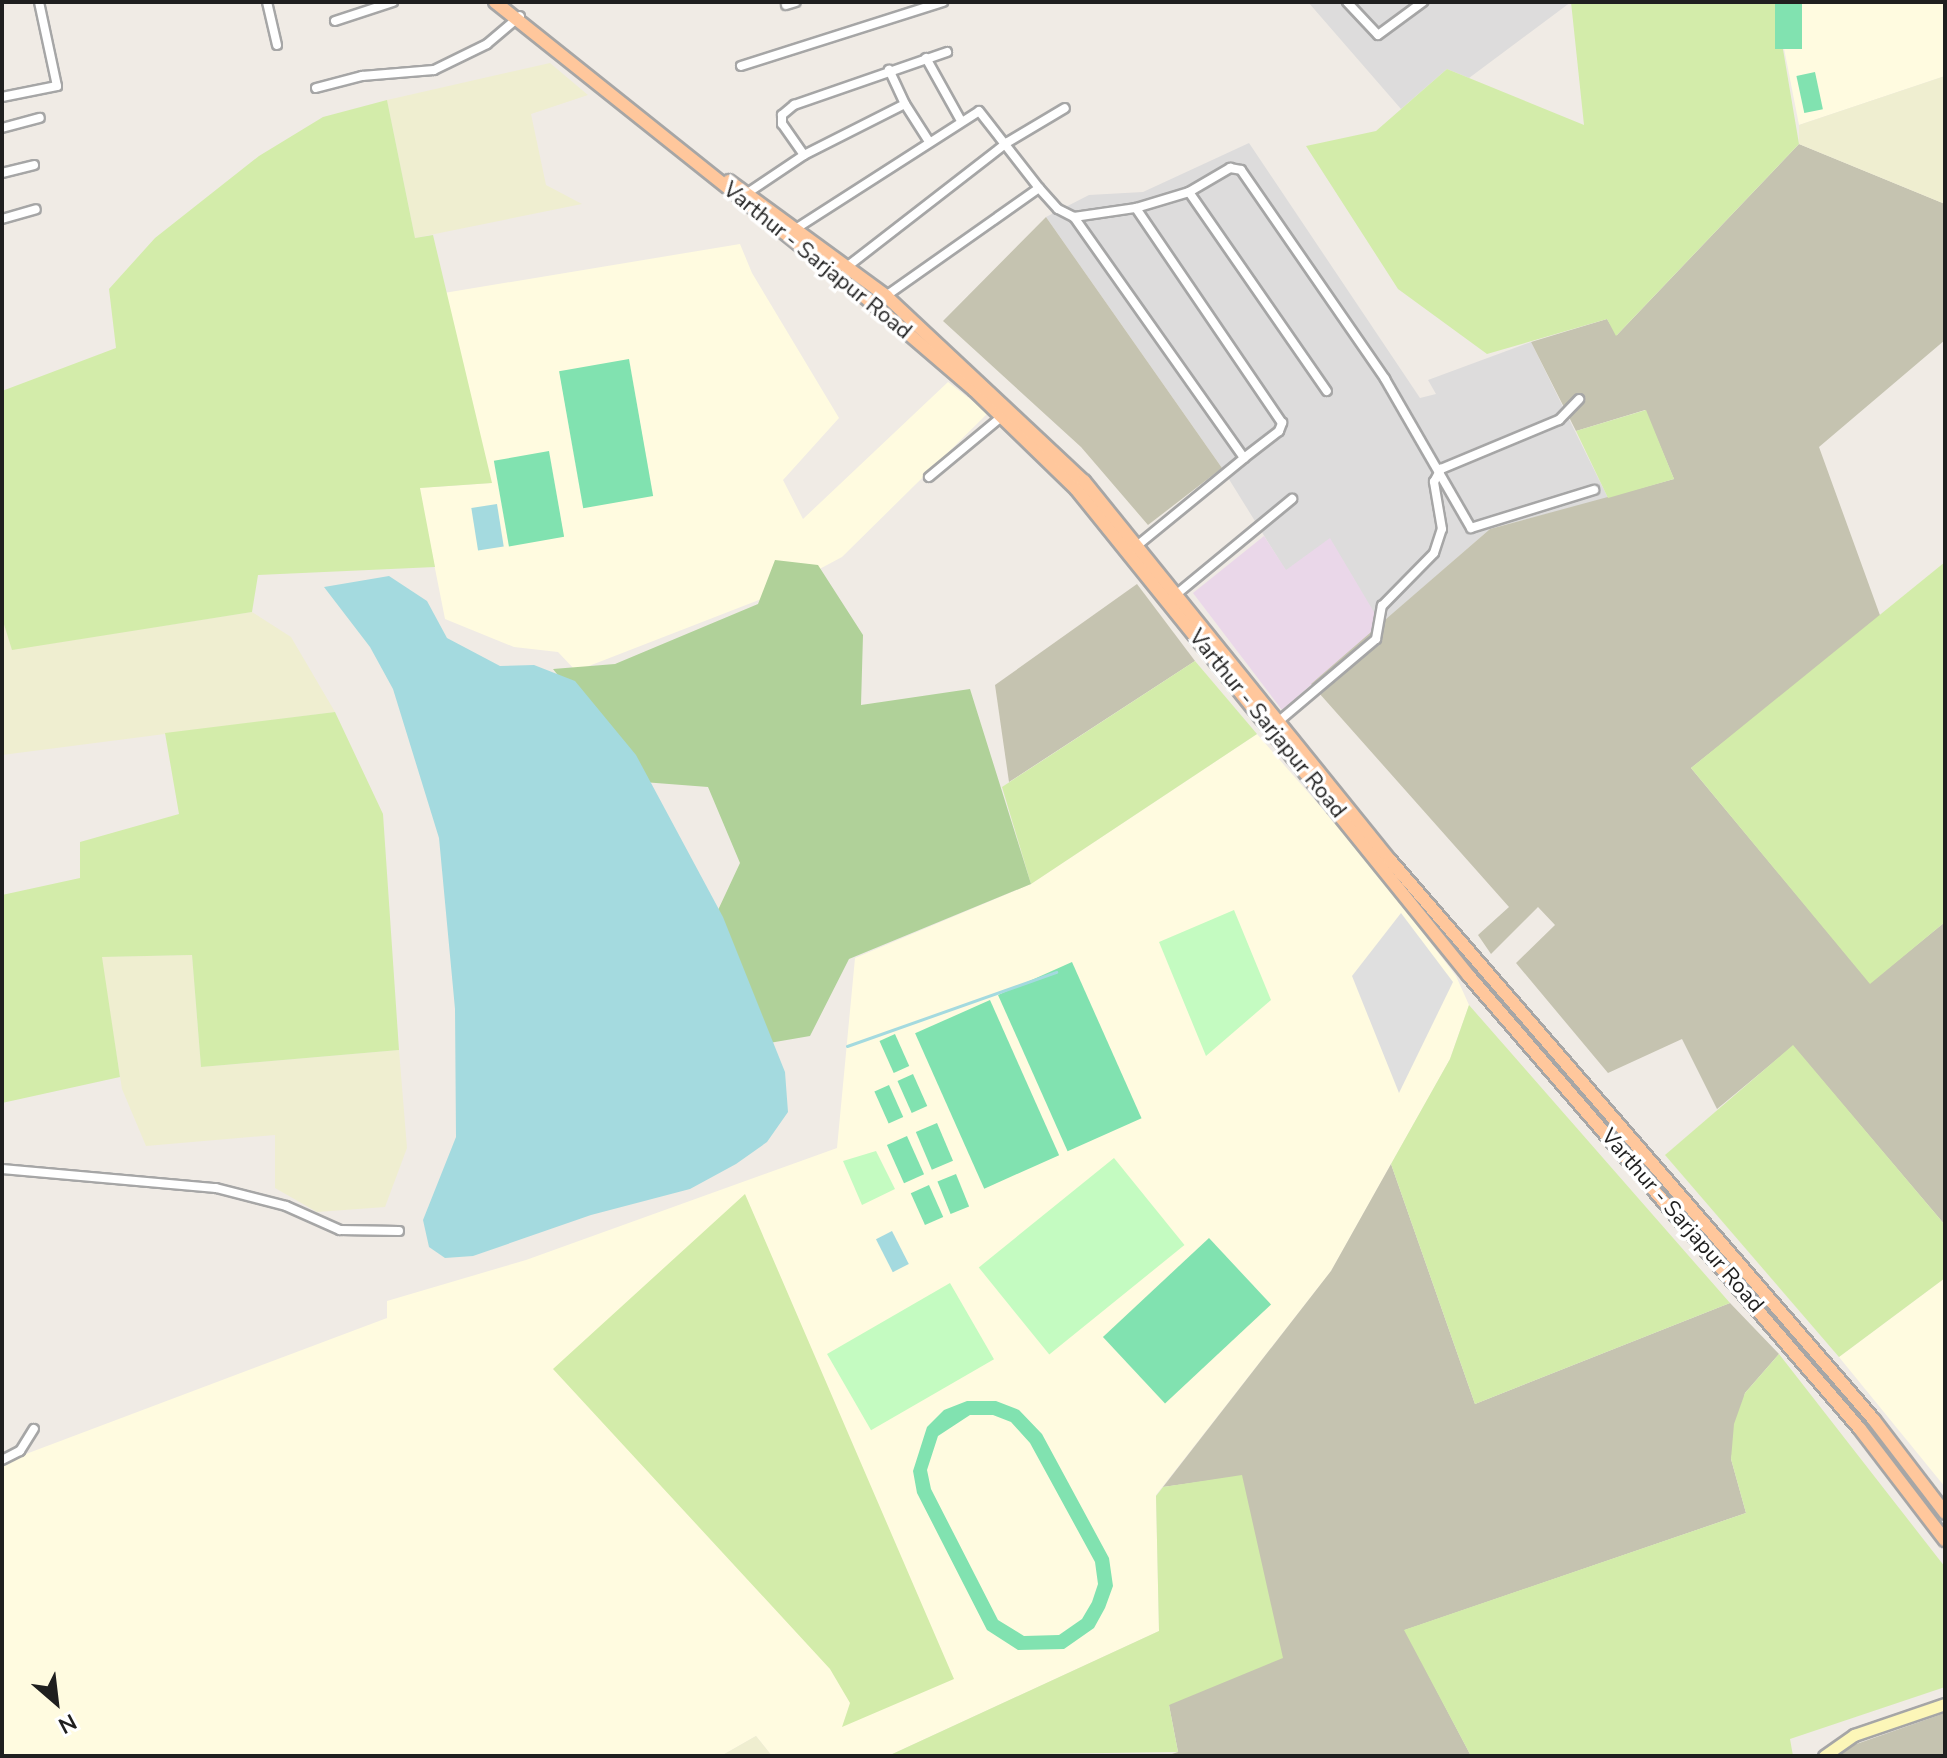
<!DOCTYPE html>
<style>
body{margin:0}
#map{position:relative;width:1947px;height:1758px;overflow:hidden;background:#f0ebe5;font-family:"Nunito Sans",sans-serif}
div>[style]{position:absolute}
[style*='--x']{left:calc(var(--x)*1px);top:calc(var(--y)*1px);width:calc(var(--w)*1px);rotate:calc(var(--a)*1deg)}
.residential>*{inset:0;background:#dddcdc}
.industrial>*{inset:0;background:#ead7e9}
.education>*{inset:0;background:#fffbe0}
.construction>*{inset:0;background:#c5c3b0}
.farmland>*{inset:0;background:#efeed0}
.grass>*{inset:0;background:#d3ecaa}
.forest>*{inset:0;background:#b0d199}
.park>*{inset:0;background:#c4fbc1;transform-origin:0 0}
.pitch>*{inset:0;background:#81e2b0;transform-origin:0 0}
.parking>*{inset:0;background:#dfdfdf}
.water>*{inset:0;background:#a4dadf;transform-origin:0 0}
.stream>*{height:3px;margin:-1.5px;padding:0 1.5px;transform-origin:1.5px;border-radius:1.5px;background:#a4dadf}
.roads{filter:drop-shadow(2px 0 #a6a6a6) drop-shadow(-2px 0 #a6a6a6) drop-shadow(0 2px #a6a6a6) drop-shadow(0 -2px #a6a6a6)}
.street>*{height:8px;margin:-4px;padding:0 4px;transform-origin:4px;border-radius:4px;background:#fff}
.secondary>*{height:11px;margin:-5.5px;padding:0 5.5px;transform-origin:5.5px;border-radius:5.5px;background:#fcf6b8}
.primary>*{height:12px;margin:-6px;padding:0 6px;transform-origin:6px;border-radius:6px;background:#ffc79c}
span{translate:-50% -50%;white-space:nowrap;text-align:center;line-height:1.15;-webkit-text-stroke:7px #fff;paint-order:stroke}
.street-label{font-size:22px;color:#1f1f1f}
.frame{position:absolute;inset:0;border:4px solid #1f1f1f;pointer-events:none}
.north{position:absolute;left:16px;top:1662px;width:80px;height:80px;-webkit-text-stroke:6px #fff;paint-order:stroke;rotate:152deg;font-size:22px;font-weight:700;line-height:32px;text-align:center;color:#1f1f1f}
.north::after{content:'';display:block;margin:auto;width:28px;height:36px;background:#1f1f1f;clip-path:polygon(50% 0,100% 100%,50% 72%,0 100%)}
</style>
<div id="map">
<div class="residential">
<div style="clip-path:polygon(1308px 2px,1571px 2px,1469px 78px,1447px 69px,1401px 109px)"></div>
<div style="clip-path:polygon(1249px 143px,1420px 398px,1436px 394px,1428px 380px,1531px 342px,1608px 498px,1490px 529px,1381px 624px,1286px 571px,1222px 468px,1046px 217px,1089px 195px,1143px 192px)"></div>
</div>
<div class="industrial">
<div style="clip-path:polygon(1264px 536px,1286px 570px,1330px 538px,1381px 624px,1282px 710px,1193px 593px)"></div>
</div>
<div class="education">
<div style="clip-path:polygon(1775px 2px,1945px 2px,1945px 76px,1799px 125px)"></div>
<div style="clip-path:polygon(740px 244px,752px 273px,839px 418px,783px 480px,803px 519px,948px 382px,988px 413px,842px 557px,769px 596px,576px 671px,558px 652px,514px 647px,445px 619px,419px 488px,491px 483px,444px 293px)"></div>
<div style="clip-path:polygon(1257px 734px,1362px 854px,1456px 976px,1469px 1005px,1450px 1059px,1331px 1271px,1156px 1495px,1159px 1631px,888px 1756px,772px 1756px,756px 1736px,721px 1756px,2px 1756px,2px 1463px,387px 1318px,387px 1301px,526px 1260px,837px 1148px,855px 958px,1031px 884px)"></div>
<div style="clip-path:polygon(1945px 1278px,1945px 1487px,1839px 1357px)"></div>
</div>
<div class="construction">
<div style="clip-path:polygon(1799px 144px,1945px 204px,1945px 340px,1819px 447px,1881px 618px,1691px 768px,1870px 983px,1945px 922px,1945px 1225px,1793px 1046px,1717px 1109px,1682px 1039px,1608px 1073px,1516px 963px,1555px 925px,1538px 907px,1491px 954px,1478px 935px,1509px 907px,1311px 684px,1490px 529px,1674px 479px,1645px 410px,1576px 431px,1531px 342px,1607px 319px,1617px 335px)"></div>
<div style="clip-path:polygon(1046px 217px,1222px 468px,1148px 525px,1081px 447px,943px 321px)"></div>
<div style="clip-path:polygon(1137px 584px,1195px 661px,1009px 782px,995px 685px)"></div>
<div style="clip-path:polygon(1391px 1164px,1475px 1404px,1730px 1303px,1779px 1354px,1745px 1393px,1731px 1459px,1746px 1513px,1405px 1630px,1471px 1756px,1166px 1756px,1178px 1752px,1169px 1705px,1242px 1476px,1163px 1487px,1331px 1271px)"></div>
<div style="clip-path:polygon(1945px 1713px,1945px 1756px,1838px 1756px,1845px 1748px)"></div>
</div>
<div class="farmland">
<div style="clip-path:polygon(550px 63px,588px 95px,531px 114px,546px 185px,582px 204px,415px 238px,387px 100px)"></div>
<div style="clip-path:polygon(1945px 76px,1945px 204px,1799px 144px,1799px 125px)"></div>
<div style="clip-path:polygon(252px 612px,291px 637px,335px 712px,2px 755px,2px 618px,13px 649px)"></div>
<div style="clip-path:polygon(192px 955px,201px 1067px,399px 1050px,407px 1148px,385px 1207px,317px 1212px,275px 1188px,275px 1135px,146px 1146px,122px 1089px,101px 957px)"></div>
<div style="clip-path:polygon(756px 1736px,772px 1756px,721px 1756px)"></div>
</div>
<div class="grass">
<div style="clip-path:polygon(1571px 2px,1775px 2px,1799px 144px,1616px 336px,1607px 319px,1487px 354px,1398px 289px,1306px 146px,1376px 131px,1447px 69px,1584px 125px)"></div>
<div style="clip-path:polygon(387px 100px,415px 238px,433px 235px,492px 483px,420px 488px,435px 567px,258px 575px,252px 612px,12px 650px,2px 618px,2px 391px,116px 348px,109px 289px,155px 238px,259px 156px,323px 117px)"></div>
<div style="clip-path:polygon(1646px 410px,1674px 479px,1608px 498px,1576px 431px)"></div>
<div style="clip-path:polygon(1945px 562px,1945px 922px,1870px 984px,1691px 768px)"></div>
<div style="clip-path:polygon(1195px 661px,1257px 734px,1031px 884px,1002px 787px)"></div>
<div style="clip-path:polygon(335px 712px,383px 814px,399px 1050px,201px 1067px,192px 955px,102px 957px,120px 1077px,2px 1103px,2px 895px,80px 878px,80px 842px,179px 814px,165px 733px)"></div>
<div style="clip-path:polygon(1469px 1005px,1730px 1303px,1475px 1404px,1391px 1164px,1450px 1059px)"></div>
<div style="clip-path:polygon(1793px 1045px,1945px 1225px,1945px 1278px,1839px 1357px,1665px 1155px)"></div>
<div style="clip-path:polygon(745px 1194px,954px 1679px,842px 1727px,850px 1703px,830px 1669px,553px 1369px)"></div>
<div style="clip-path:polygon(1779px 1354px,1945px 1567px,1945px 1687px,1790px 1739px,1793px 1756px,1471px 1756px,1404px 1630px,1746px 1513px,1731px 1459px,1734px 1424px,1745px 1393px)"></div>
<div style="clip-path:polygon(1242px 1475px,1283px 1658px,1169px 1705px,1178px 1752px,888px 1756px,1159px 1631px,1156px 1496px,1163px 1487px)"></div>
</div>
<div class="forest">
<div style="clip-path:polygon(775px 560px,818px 565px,863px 635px,861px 705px,970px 689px,1031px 884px,849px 959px,810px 1036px,757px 1045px,697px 955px,740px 863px,708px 787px,643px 782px,553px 669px,615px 664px,758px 604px)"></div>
</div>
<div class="park">
<div style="clip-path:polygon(1234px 910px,1271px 1000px,1206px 1056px,1159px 942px)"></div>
<div style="clip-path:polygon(876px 1151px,895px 1189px,862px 1205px,843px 1161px)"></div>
<div style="left:1114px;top:1158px;width:112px;height:174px;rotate:51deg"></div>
<div style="left:950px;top:1283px;width:88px;height:142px;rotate:60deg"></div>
</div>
<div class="pitch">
<div style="left:1775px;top:2px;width:27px;height:47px"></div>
<div style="left:1815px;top:72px;width:38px;height:19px;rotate:78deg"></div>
<div style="left:629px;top:359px;width:139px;height:71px;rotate:80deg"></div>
<div style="left:549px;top:451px;width:87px;height:56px;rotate:80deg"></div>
<div style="left:1072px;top:962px;width:171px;height:81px;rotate:66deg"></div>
<div style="left:990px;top:1000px;width:170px;height:82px;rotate:66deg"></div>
<div style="left:895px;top:1034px;width:35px;height:17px;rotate:66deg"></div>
<div style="left:913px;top:1074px;width:35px;height:17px;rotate:66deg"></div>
<div style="left:889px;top:1085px;width:35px;height:16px;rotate:66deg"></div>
<div style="left:937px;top:1123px;width:41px;height:23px;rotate:67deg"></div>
<div style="left:907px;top:1136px;width:42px;height:22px;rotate:66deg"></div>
<div style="left:956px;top:1174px;width:35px;height:20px;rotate:68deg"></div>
<div style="left:929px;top:1185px;width:35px;height:20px;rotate:66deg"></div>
<div style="left:1209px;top:1238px;width:91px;height:145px;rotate:47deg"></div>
<div style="clip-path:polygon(evenodd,967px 1401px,996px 1401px,1019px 1410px,1042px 1434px,1109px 1558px,1113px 1586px,1105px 1608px,1094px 1628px,1064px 1649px,1018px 1650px,987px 1630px,917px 1493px,913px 1471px,927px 1427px,944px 1410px,967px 1401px,970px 1415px,993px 1415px,1011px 1422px,1030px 1443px,1095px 1562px,1098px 1584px,1092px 1602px,1082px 1619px,1059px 1635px,1024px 1636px,998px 1620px,931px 1489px,927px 1470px,938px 1436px,970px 1415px)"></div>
</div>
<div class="parking">
<div style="clip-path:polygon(1401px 913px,1453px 982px,1399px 1093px,1352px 976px)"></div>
</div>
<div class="water">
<div style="left:497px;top:504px;width:43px;height:26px;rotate:81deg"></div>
<div style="clip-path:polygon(389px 576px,427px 601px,447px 638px,500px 666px,534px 665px,575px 681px,636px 755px,723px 917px,785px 1072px,788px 1112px,767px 1142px,736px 1164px,690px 1189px,591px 1215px,473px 1256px,445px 1258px,429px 1247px,423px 1220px,456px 1137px,455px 1009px,439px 838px,393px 689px,370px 647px,324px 587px)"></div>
<div style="left:892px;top:1231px;width:37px;height:18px;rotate:63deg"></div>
</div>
<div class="stream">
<div style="--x:847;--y:1046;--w:222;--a:-19.5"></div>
</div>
<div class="roads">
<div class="street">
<div style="--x:267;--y:2;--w:44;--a:76.9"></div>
<div style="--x:1347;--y:2;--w:45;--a:46.8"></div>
<div style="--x:1378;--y:35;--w:56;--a:-36.3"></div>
<div style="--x:786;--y:5;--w:10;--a:-17"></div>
<div style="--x:335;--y:21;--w:61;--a:-18.1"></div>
<div style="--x:926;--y:58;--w:70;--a:60.9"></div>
<div style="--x:741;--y:66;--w:212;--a:-17.6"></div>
<div style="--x:316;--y:88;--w:48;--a:-14.6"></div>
<div style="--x:362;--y:76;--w:72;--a:-4.8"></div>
<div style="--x:434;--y:70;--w:59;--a:-26.1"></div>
<div style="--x:487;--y:44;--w:43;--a:-40.3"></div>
<div style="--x:2;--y:97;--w:56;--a:-11.3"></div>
<div style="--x:57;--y:86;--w:86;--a:-102.1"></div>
<div style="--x:905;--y:104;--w:43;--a:57.4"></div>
<div style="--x:2;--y:128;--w:39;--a:-15"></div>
<div style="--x:804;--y:155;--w:113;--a:-26.8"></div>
<div style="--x:905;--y:104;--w:38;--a:-115"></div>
<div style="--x:2;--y:173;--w:33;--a:-14"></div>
<div style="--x:1039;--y:188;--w:28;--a:48"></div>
<div style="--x:1058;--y:209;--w:18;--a:27"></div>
<div style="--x:1074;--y:217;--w:63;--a:-8.3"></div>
<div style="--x:1136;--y:208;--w:55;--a:-16.8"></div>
<div style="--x:1189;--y:192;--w:48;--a:-30.3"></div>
<div style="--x:1230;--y:168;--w:11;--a:10"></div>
<div style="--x:1241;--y:170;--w:254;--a:55.4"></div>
<div style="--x:1385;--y:379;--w:172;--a:60"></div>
<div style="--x:1471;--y:528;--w:129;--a:-17.2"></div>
<div style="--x:1189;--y:192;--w:242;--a:55.3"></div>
<div style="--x:746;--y:194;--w:70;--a:-33.9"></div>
<div style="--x:804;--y:155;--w:38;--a:-125"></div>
<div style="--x:782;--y:124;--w:9;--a:-90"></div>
<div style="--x:782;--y:115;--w:16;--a:-40"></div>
<div style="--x:794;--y:105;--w:162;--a:-19.1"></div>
<div style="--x:1074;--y:217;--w:295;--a:54.8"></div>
<div style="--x:1244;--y:458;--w:44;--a:-37.6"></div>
<div style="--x:1279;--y:431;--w:9;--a:-69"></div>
<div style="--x:1282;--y:423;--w:260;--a:-124.2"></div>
<div style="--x:2;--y:219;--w:35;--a:-16"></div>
<div style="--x:797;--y:228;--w:216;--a:-32.7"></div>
<div style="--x:979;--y:111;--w:98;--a:52.1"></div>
<div style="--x:1039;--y:188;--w:187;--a:144.8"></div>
<div style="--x:848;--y:266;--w:202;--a:-37.8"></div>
<div style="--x:1008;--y:142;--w:66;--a:-30.8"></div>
<div style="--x:929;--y:477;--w:99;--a:-39.7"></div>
<div style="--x:1133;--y:549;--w:144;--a:-39.3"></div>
<div style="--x:1178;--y:593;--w:148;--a:-39.5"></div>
<div style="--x:1279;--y:721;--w:127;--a:-40.2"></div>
<div style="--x:1376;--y:639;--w:34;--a:-80"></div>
<div style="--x:1382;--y:606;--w:74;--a:-45.5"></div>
<div style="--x:1434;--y:553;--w:25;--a:-72"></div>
<div style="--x:1442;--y:529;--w:48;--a:-99.7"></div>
<div style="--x:1434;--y:482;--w:15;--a:-62"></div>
<div style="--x:1441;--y:469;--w:128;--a:-22.6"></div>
<div style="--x:1559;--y:420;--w:29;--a:-46"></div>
<div style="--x:2;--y:1169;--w:215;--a:5.1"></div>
<div style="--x:216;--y:1188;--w:72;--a:14.4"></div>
<div style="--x:286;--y:1206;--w:59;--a:24"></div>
<div style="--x:340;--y:1230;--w:59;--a:1"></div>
<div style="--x:2;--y:1460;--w:20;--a:-27"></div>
<div style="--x:20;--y:1451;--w:26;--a:-58"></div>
</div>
<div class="secondary">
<div style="--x:1824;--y:1756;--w:37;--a:-35"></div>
<div style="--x:1854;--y:1735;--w:96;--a:-18.8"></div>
</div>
<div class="primary">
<div style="--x:495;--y:2;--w:487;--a:38.6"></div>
<div style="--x:876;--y:306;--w:129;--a:40.6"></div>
<div style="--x:974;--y:390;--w:142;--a:44.1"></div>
<div style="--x:1076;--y:489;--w:626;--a:51.1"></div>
<div style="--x:1469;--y:976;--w:598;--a:49.2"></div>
<div style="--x:1860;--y:1429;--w:140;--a:52.6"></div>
<div style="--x:729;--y:181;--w:195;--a:36.2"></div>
<div style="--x:886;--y:296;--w:271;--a:43.1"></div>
<div style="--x:1084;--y:481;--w:487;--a:51.1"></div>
<div style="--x:1390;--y:860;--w:740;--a:49.16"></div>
<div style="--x:1874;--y:1420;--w:117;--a:52.6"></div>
</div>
</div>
<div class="street-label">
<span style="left:817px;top:261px;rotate:39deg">Varthur - Sarjapur Road</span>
<span style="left:1267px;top:724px;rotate:51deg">Varthur - Sarjapur Road</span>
<span style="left:1682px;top:1221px;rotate:49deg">Varthur - Sarjapur Road</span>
</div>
<div class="frame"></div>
<div class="north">N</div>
</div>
